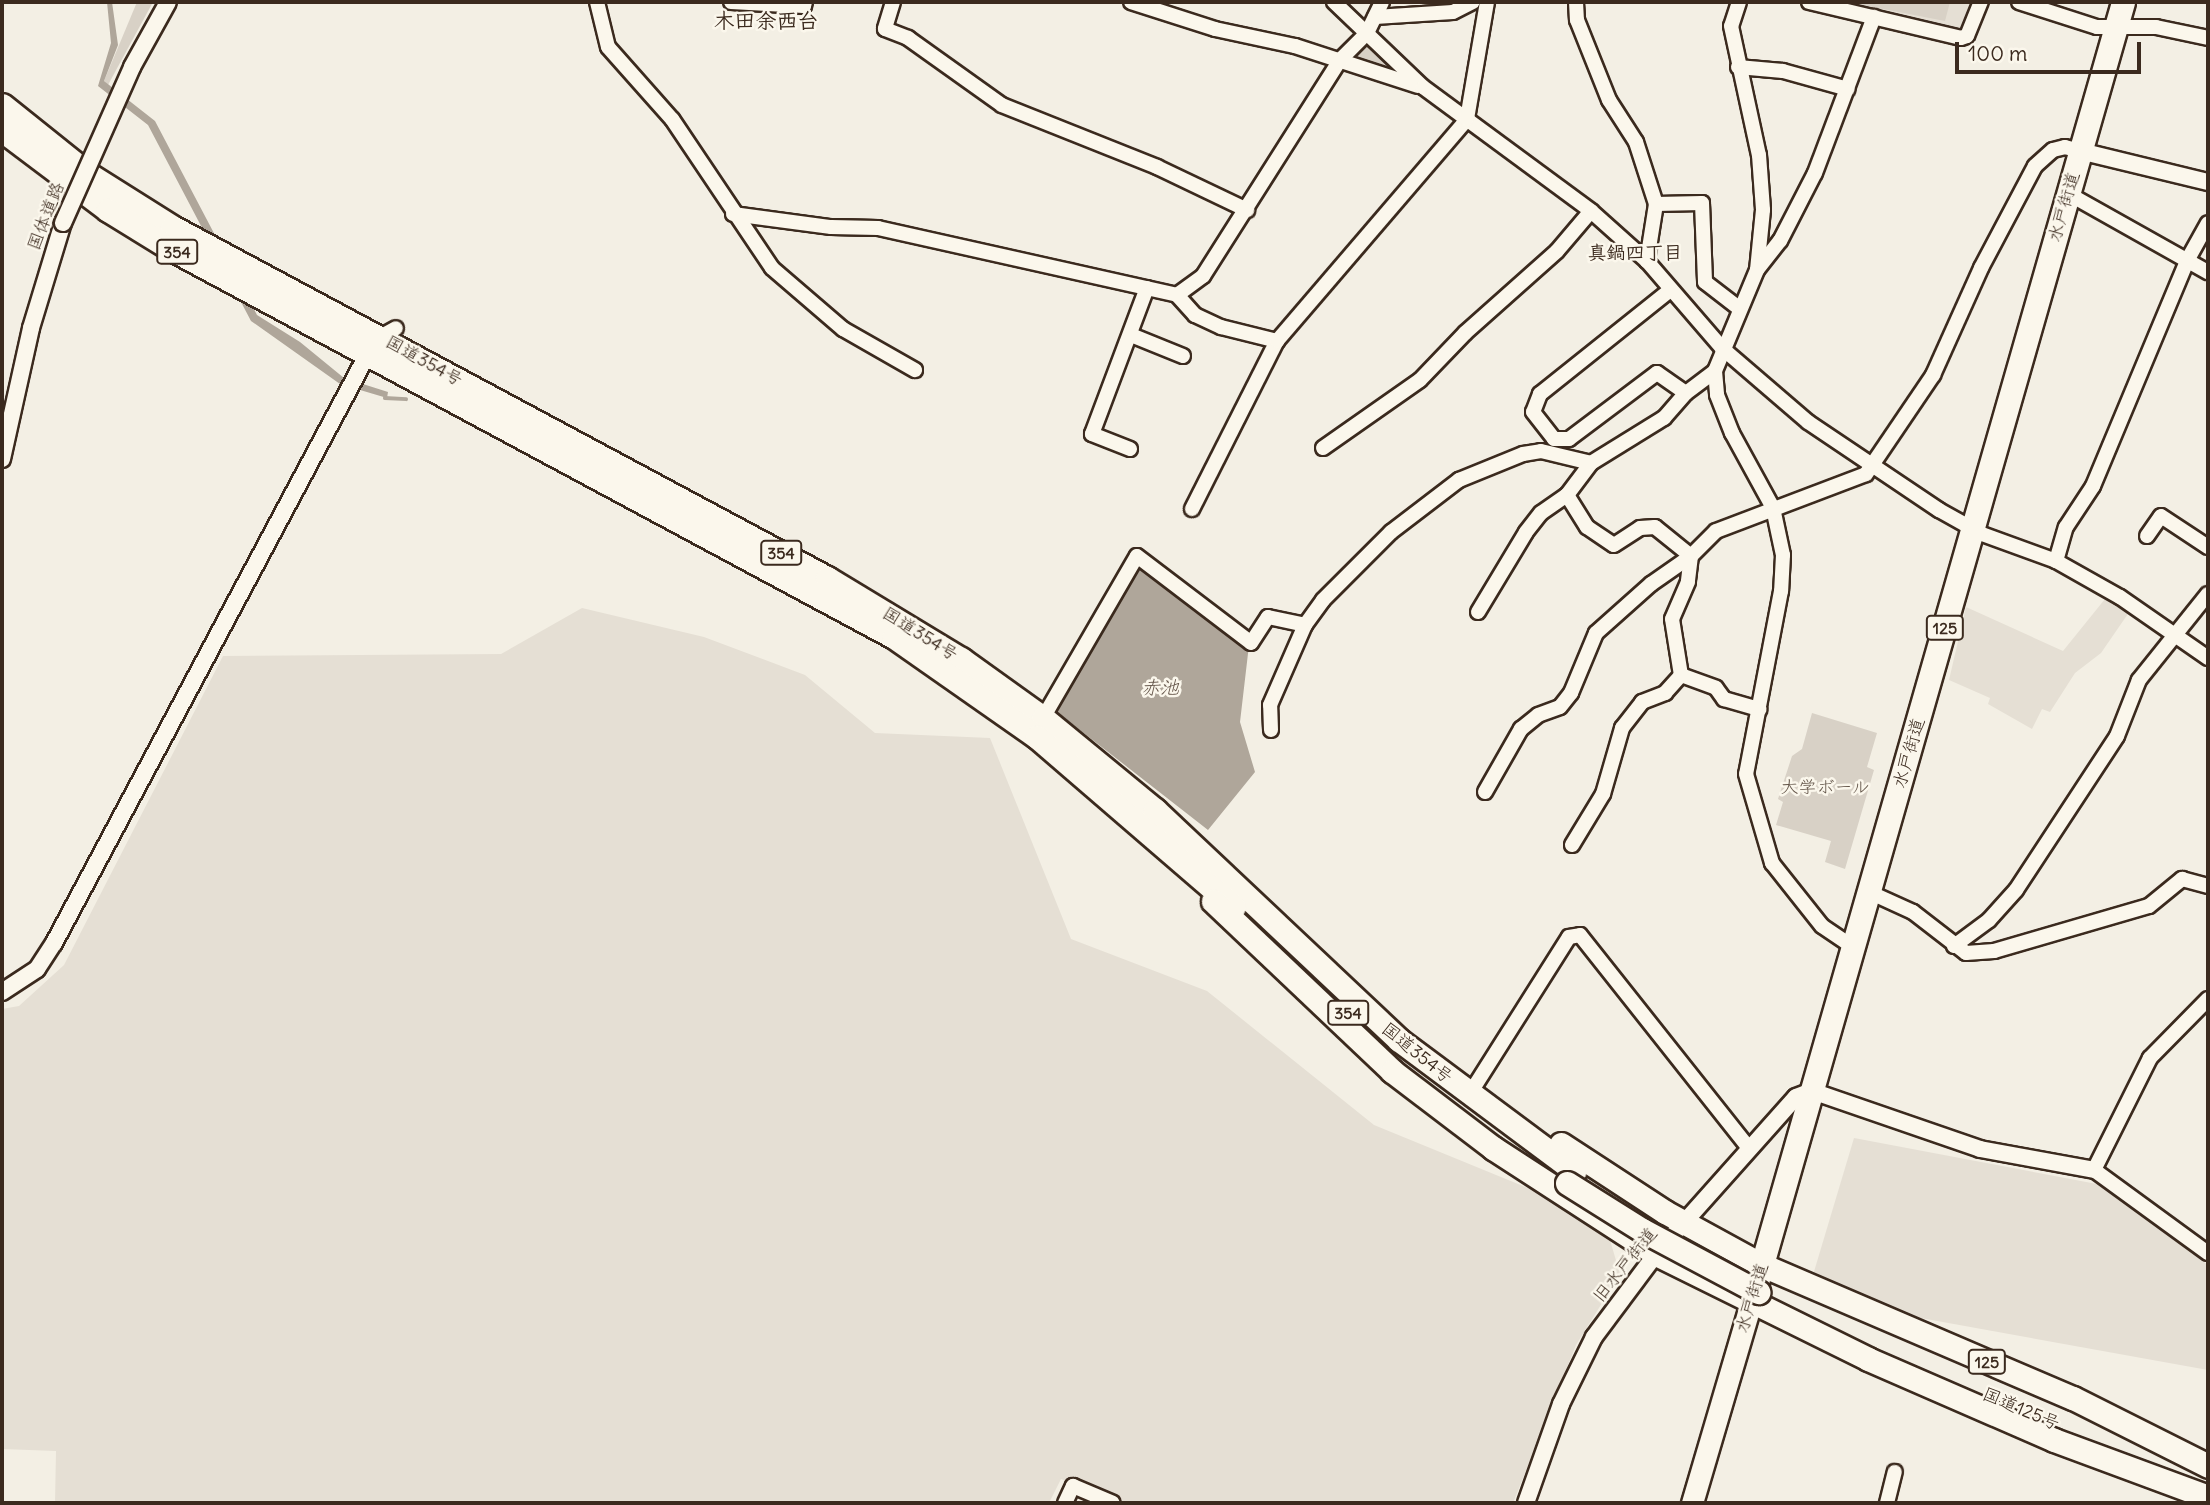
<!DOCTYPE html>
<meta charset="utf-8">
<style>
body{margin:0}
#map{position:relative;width:2210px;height:1505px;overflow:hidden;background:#f3efe4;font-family:Delius,"Klee One",sans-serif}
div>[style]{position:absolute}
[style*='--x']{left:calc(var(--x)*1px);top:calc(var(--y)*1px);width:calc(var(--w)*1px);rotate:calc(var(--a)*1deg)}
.built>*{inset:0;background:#e5dfd4}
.green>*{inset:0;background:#d8d1c6}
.water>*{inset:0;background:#afa69a}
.stream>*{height:3.5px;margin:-1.75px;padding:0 1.75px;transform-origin:1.75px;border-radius:1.75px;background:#afa69a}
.roads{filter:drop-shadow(2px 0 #3b2a1e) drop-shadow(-2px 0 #3b2a1e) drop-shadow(0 2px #3b2a1e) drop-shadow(0 -2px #3b2a1e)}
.minor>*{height:14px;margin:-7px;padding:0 7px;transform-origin:7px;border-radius:7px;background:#fbf7ec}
.tertiary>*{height:16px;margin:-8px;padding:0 8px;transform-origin:8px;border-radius:8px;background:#fbf7ec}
.primary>*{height:21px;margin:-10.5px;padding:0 10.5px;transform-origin:10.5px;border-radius:10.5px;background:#fbf7ec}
.trunk>*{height:23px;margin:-11.5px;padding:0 11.5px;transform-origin:11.5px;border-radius:11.5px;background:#fbf7ec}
.bridges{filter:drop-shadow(2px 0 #3b2a1e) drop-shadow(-2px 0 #3b2a1e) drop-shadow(0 2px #3b2a1e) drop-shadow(0 -2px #3b2a1e)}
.tertiary-bridge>*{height:16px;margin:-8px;padding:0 8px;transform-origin:8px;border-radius:8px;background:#fbf7ec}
.trunk-bridge>*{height:23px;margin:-11.5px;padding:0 11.5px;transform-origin:11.5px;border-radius:11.5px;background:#fbf7ec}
span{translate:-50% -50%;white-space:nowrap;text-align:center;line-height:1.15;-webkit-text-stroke:5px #fbf7ec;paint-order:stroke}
.shield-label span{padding:2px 5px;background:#fbf7ec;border:2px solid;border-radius:5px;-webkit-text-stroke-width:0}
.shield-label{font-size:16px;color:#3b2a1e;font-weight:700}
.street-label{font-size:18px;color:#3b2a1e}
.park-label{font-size:18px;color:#625448}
.neighbourhood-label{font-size:19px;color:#3b2a1e;font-weight:700}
.water-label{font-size:19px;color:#645549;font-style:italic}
.quarter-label{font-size:21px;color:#3b2a1e;font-weight:700}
.frame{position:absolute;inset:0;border:4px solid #3b2a1e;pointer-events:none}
.scale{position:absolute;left:1955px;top:42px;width:186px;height:32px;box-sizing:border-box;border:4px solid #3b2a1e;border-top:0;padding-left:9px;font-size:21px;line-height:24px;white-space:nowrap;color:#3b2a1e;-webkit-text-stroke:5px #fbf7ec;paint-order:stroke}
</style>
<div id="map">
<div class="built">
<div style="clip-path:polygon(1832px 2px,1976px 2px,1964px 32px)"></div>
<div style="clip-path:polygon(2109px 594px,2132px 608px,2101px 653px,2075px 673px,2050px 712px,2042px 709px,2032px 729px,1988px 704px,1990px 698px,1949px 680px,1966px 607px,2063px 651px)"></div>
<div style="clip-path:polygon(582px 608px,704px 637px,805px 675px,875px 733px,990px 738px,1071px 939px,1207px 991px,1374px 1125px,1540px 1193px,1610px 1240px,1620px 1274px,1576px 1345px,1513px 1503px,1128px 1503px,1061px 1479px,1049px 1503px,55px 1503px,56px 1451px,2px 1449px,2px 1009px,19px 1006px,64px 965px,223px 656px,501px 654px)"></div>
<div style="clip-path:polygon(1854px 1138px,2102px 1185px,2208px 1265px,2208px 1370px,1893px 1313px,1813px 1275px)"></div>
</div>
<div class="green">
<div style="clip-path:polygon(137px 2px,153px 2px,108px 85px,104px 81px)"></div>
<div style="clip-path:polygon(1847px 2px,1950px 2px,1945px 21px)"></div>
<div style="clip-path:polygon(1367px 37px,1414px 83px,1345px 59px)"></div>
<div style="clip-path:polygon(1812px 713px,1877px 733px,1867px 767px,1874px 770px,1845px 869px,1825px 862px,1831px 841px,1776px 825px,1783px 802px,1778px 799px,1792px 756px,1802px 749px)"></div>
</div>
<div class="water">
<div style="clip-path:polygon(107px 2px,112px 2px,118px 45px,104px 81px,155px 121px,257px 315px,300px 342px,344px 378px,388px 392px,387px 398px,340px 384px,251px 321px,148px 125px,98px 86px,111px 43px)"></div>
<div style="clip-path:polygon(1138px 559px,1249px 645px,1240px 722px,1255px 772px,1208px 830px,1053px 709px)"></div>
</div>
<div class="stream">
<div style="--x:385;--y:398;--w:21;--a:3"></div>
</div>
<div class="roads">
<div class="minor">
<div style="--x:597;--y:2;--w:46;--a:76.3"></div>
<div style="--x:608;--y:47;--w:96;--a:48.4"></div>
<div style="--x:672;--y:119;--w:179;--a:56.1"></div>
<div style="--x:772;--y:268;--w:94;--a:40.7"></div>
<div style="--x:843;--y:329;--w:83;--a:29.7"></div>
<div style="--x:731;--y:2;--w:73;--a:3.1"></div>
<div style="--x:804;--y:6;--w:4;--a:-76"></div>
<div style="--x:893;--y:2;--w:28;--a:107"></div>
<div style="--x:885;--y:29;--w:25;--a:21"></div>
<div style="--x:908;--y:38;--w:115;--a:35.5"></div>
<div style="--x:1002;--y:105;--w:167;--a:21.8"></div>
<div style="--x:1157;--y:167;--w:100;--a:25.5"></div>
<div style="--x:1131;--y:2;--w:88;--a:17.8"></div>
<div style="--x:1215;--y:29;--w:82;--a:12"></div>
<div style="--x:1295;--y:46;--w:129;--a:18"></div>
<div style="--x:1334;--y:2;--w:123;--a:43.7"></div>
<div style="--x:1423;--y:87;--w:209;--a:36.4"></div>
<div style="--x:1591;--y:211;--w:75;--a:41.8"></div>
<div style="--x:1647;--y:261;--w:115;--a:49.2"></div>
<div style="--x:1722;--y:348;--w:113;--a:40.7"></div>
<div style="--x:1808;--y:422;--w:158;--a:33.9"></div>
<div style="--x:1939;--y:510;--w:49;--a:29.2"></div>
<div style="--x:1982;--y:534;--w:79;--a:20"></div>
<div style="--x:2056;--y:561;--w:73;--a:29.4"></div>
<div style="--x:2120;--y:597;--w:107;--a:34.7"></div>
<div style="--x:1576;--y:2;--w:18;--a:87"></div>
<div style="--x:1577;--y:20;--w:86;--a:68.2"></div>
<div style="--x:1609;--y:100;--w:50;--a:57.3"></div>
<div style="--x:1636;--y:142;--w:65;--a:72.1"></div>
<div style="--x:1656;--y:204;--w:58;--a:99"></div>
<div style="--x:1739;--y:2;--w:25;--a:108"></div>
<div style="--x:1731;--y:26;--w:132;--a:77.8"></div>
<div style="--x:1759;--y:155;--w:55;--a:85.8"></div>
<div style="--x:1763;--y:210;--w:60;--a:95.7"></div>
<div style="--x:1757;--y:270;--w:109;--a:112.6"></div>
<div style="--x:1715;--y:371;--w:24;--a:85"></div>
<div style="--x:1717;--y:395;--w:41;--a:68.5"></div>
<div style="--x:1732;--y:433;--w:85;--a:61.3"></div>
<div style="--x:1773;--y:508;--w:48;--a:78"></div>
<div style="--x:1783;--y:555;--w:36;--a:93"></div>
<div style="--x:1781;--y:591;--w:186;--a:100.8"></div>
<div style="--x:1746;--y:774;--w:93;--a:73.7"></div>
<div style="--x:1772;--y:863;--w:80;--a:51.6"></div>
<div style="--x:1822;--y:926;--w:37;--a:34"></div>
<div style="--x:1809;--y:2;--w:156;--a:13.3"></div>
<div style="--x:1961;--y:38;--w:6;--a:-18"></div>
<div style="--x:1967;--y:36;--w:37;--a:-68"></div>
<div style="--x:2019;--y:2;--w:82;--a:17.8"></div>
<div style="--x:2097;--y:27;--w:59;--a:0"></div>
<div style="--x:2156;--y:27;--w:53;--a:11.9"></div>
<div style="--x:1375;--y:17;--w:78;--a:-3.7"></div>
<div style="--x:1453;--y:12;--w:22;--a:-27"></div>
<div style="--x:1738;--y:67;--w:45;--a:5.1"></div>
<div style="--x:1783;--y:71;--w:67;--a:15.5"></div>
<div style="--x:2067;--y:193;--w:162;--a:29.3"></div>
<div style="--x:1656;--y:204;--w:46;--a:-1.2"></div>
<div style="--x:1702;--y:203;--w:79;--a:87.8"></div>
<div style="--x:1705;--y:282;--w:44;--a:37.6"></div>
<div style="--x:733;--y:214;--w:99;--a:7.6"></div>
<div style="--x:831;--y:227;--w:47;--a:1.2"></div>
<div style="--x:878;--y:228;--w:306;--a:12.6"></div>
<div style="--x:1177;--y:295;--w:27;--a:48"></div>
<div style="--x:1195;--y:315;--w:29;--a:25"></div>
<div style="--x:1221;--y:327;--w:58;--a:14"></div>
<div style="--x:1757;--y:270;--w:37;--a:-52"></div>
<div style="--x:1780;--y:241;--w:76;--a:-62.8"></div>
<div style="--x:1815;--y:173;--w:167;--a:-69.3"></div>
<div style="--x:1669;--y:291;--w:165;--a:141.4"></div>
<div style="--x:1540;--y:394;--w:19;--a:111"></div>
<div style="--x:1533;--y:412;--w:34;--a:52"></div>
<div style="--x:1554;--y:439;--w:15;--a:0"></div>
<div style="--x:1569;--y:439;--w:110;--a:-36.9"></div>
<div style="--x:1657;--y:373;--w:35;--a:35"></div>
<div style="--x:1177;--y:295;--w:32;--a:-36"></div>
<div style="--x:1203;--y:276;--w:256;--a:-57.6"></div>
<div style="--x:1340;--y:60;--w:38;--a:-45"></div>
<div style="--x:1367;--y:33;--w:34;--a:-64"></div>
<div style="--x:1131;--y:335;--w:56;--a:22"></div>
<div style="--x:380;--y:337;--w:18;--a:-29"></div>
<div style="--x:1323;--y:448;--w:118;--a:-35"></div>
<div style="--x:1420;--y:380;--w:65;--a:-46.2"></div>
<div style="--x:1465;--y:333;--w:123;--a:-41.7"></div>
<div style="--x:1557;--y:251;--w:52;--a:-49.6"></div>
<div style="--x:1130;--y:449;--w:41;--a:-158.5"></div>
<div style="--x:1092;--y:434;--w:156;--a:-69.4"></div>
<div style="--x:1567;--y:495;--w:38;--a:58"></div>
<div style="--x:1587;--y:527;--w:32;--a:34"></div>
<div style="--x:1614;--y:545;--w:31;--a:-33"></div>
<div style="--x:1640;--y:528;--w:15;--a:-4"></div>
<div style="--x:1655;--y:527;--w:46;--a:38.9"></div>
<div style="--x:1691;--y:556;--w:26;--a:97"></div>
<div style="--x:1688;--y:582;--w:40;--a:113.4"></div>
<div style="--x:1672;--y:619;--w:57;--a:80.9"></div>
<div style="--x:1681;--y:675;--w:37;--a:20"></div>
<div style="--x:1716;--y:688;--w:14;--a:54"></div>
<div style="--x:1724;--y:699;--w:37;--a:16"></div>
<div style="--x:1192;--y:509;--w:188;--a:-63.2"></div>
<div style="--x:1277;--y:341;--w:292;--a:-49.4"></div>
<div style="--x:1467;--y:119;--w:119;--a:-80.3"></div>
<div style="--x:2147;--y:536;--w:24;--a:-55"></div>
<div style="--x:2161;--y:516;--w:56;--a:33.4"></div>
<div style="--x:2056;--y:561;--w:35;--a:-74"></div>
<div style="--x:2066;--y:527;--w:49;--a:-56.6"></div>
<div style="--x:2093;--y:486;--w:246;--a:-67.3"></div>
<div style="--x:2188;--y:259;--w:41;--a:-60.9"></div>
<div style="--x:1478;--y:612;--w:93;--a:-59"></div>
<div style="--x:1526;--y:532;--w:24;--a:-52"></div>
<div style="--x:1541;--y:513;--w:32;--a:-35"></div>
<div style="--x:1567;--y:495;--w:40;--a:-53"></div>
<div style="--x:1043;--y:718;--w:187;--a:-59.9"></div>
<div style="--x:1137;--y:556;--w:143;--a:37.3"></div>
<div style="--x:1251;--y:643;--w:31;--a:-57"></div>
<div style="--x:1268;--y:617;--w:38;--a:12"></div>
<div style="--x:1271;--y:730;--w:25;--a:-92"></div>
<div style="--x:1270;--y:705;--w:87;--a:-66.4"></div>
<div style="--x:1305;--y:625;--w:31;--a:-54"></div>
<div style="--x:1323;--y:600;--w:96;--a:-45"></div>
<div style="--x:1391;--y:532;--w:86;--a:-37.4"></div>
<div style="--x:1459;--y:480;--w:69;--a:-22.1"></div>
<div style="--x:1523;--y:454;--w:18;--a:-9"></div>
<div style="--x:1541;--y:451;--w:51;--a:13.5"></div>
<div style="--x:1591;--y:463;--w:86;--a:-31.7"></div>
<div style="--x:1664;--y:418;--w:33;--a:-49"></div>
<div style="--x:1686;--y:393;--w:36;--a:-37"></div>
<div style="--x:1485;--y:792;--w:73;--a:-60.3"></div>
<div style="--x:1521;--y:729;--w:22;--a:-39"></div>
<div style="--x:1538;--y:715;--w:23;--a:-20"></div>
<div style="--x:1560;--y:707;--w:18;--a:-52"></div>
<div style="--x:1571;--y:693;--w:65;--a:-67.4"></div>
<div style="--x:1596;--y:633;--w:74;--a:-41.7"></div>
<div style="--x:1651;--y:584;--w:49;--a:-35"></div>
<div style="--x:1691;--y:556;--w:35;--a:-45"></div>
<div style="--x:1716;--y:531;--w:160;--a:-20.8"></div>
<div style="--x:1866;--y:474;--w:120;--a:-55.9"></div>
<div style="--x:1933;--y:375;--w:117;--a:-65.8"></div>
<div style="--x:1981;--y:268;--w:115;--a:-62.1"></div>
<div style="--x:2035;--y:166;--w:24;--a:-42"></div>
<div style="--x:2053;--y:150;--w:12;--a:-14"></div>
<div style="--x:2065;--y:147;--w:16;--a:15"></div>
<div style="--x:1572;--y:845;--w:60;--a:-58.7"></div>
<div style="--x:1603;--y:794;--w:69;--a:-73.9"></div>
<div style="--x:1622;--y:728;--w:33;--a:-52"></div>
<div style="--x:1642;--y:702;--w:25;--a:-21"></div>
<div style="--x:1665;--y:693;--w:24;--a:-48"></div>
<div style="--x:1869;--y:892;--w:48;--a:24.4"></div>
<div style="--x:1913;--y:912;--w:67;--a:37.7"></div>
<div style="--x:1966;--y:953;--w:28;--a:-4"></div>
<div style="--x:1994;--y:951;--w:161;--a:-16.2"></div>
<div style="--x:2149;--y:906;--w:43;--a:-39.3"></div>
<div style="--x:2182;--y:879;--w:27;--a:15"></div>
<div style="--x:1954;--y:946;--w:44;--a:-36.6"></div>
<div style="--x:1989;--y:920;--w:40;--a:-48"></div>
<div style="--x:2016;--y:890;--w:184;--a:-56.7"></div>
<div style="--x:2117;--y:736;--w:60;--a:-68.6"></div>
<div style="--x:2139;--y:680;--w:110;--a:-51.3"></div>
<div style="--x:2208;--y:999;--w:83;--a:134.5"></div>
<div style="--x:2150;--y:1058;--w:125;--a:116.6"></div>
<div style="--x:2094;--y:1170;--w:141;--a:36.1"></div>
<div style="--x:1476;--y:1084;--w:174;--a:-57.7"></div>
<div style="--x:1569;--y:937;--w:11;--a:-10"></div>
<div style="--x:1580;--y:935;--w:272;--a:51.6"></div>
<div style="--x:1065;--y:1503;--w:19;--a:-65"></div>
<div style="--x:1073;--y:1486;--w:43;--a:23"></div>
<div style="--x:1887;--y:1503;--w:32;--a:-76"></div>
</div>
<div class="tertiary">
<div style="--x:2080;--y:151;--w:132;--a:13.6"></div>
<div style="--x:2;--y:459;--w:134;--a:-77.5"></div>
<div style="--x:31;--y:328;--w:110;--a:-73.1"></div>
<div style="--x:2;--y:992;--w:42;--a:-33.3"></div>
<div style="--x:37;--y:969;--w:31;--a:-57"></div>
<div style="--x:54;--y:943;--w:676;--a:-61.96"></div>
<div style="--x:1526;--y:1503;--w:105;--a:-70.5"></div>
<div style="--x:1561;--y:1404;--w:75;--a:-63.8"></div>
<div style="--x:1594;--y:1337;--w:104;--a:-53.2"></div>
<div style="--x:1656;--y:1254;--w:210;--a:-48.3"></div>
<div style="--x:1796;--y:1097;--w:17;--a:-21"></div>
<div style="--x:1812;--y:1091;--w:178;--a:19"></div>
<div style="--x:1980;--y:1149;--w:116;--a:10.4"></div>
</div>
<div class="primary">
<div style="--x:1692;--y:1503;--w:209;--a:-73.6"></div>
</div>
<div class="trunk">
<div style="--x:2;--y:105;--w:110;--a:38.7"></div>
<div style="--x:88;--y:174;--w:99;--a:32.2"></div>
<div style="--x:172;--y:227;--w:743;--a:28.19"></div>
<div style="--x:827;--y:578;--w:157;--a:31.2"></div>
<div style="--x:961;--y:659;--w:101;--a:35.7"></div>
<div style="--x:1043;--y:718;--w:145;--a:39.4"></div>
<div style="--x:1155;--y:810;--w:335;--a:43.3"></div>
<div style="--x:1399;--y:1040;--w:219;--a:36.7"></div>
<div style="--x:2;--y:130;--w:133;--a:37"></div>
<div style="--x:108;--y:210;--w:70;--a:31.7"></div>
<div style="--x:168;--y:247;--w:824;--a:28.24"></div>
<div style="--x:894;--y:637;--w:174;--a:35"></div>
<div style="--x:1037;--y:737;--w:260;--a:40.8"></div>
<div style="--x:1213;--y:901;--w:247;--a:43.5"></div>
<div style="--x:1392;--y:1071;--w:127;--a:37.3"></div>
<div style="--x:1493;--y:1148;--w:194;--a:33"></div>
<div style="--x:1656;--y:1254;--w:237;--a:26.3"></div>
<div style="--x:1868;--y:1359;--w:203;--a:23.5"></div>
<div style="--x:2054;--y:1440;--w:164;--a:20.3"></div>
<div style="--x:1561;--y:1144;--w:124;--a:33.2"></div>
<div style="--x:1665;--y:1212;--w:111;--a:28.7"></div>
<div style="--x:1762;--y:1265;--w:338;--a:23.2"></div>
<div style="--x:2073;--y:1398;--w:151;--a:26.7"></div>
<div style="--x:1751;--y:1303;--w:1353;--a:-74.04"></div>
</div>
</div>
<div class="bridges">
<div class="tertiary-bridge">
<div style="--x:63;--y:223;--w:171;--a:-66.1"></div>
<div style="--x:132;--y:67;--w:74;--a:-61"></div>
</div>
<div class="trunk-bridge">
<div style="--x:1567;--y:1183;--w:89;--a:32.1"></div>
<div style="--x:1642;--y:1230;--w:132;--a:28.1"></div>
</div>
</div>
<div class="shield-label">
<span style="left:177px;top:252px">354</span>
<span style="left:781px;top:553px">354</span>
<span style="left:1945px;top:628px">125</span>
<span style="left:1348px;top:1013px">354</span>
<span style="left:1987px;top:1362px">125</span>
</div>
<div class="street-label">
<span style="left:2064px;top:207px;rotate:-74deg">水戸街道</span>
<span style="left:46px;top:216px;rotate:-69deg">国体道路</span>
<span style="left:424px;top:361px;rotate:29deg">国道354号</span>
<span style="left:920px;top:634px;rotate:32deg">国道354号</span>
<span style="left:1909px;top:753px;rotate:-74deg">水戸街道</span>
<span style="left:1417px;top:1053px;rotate:39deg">国道354号</span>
<span style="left:1625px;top:1265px;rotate:-51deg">旧水戸街道</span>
<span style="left:1752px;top:1298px;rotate:-73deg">水戸街道</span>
<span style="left:2021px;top:1409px;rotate:23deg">国道125号</span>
</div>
<div class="park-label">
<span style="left:1825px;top:787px">大学ボール</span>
</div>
<div class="neighbourhood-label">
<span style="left:1635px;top:253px">真鍋四丁目</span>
</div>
<div class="water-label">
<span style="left:1160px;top:688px">赤池</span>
</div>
<div class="quarter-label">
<span style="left:766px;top:21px">木田余西台</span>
</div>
<div class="frame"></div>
<div class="scale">100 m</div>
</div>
